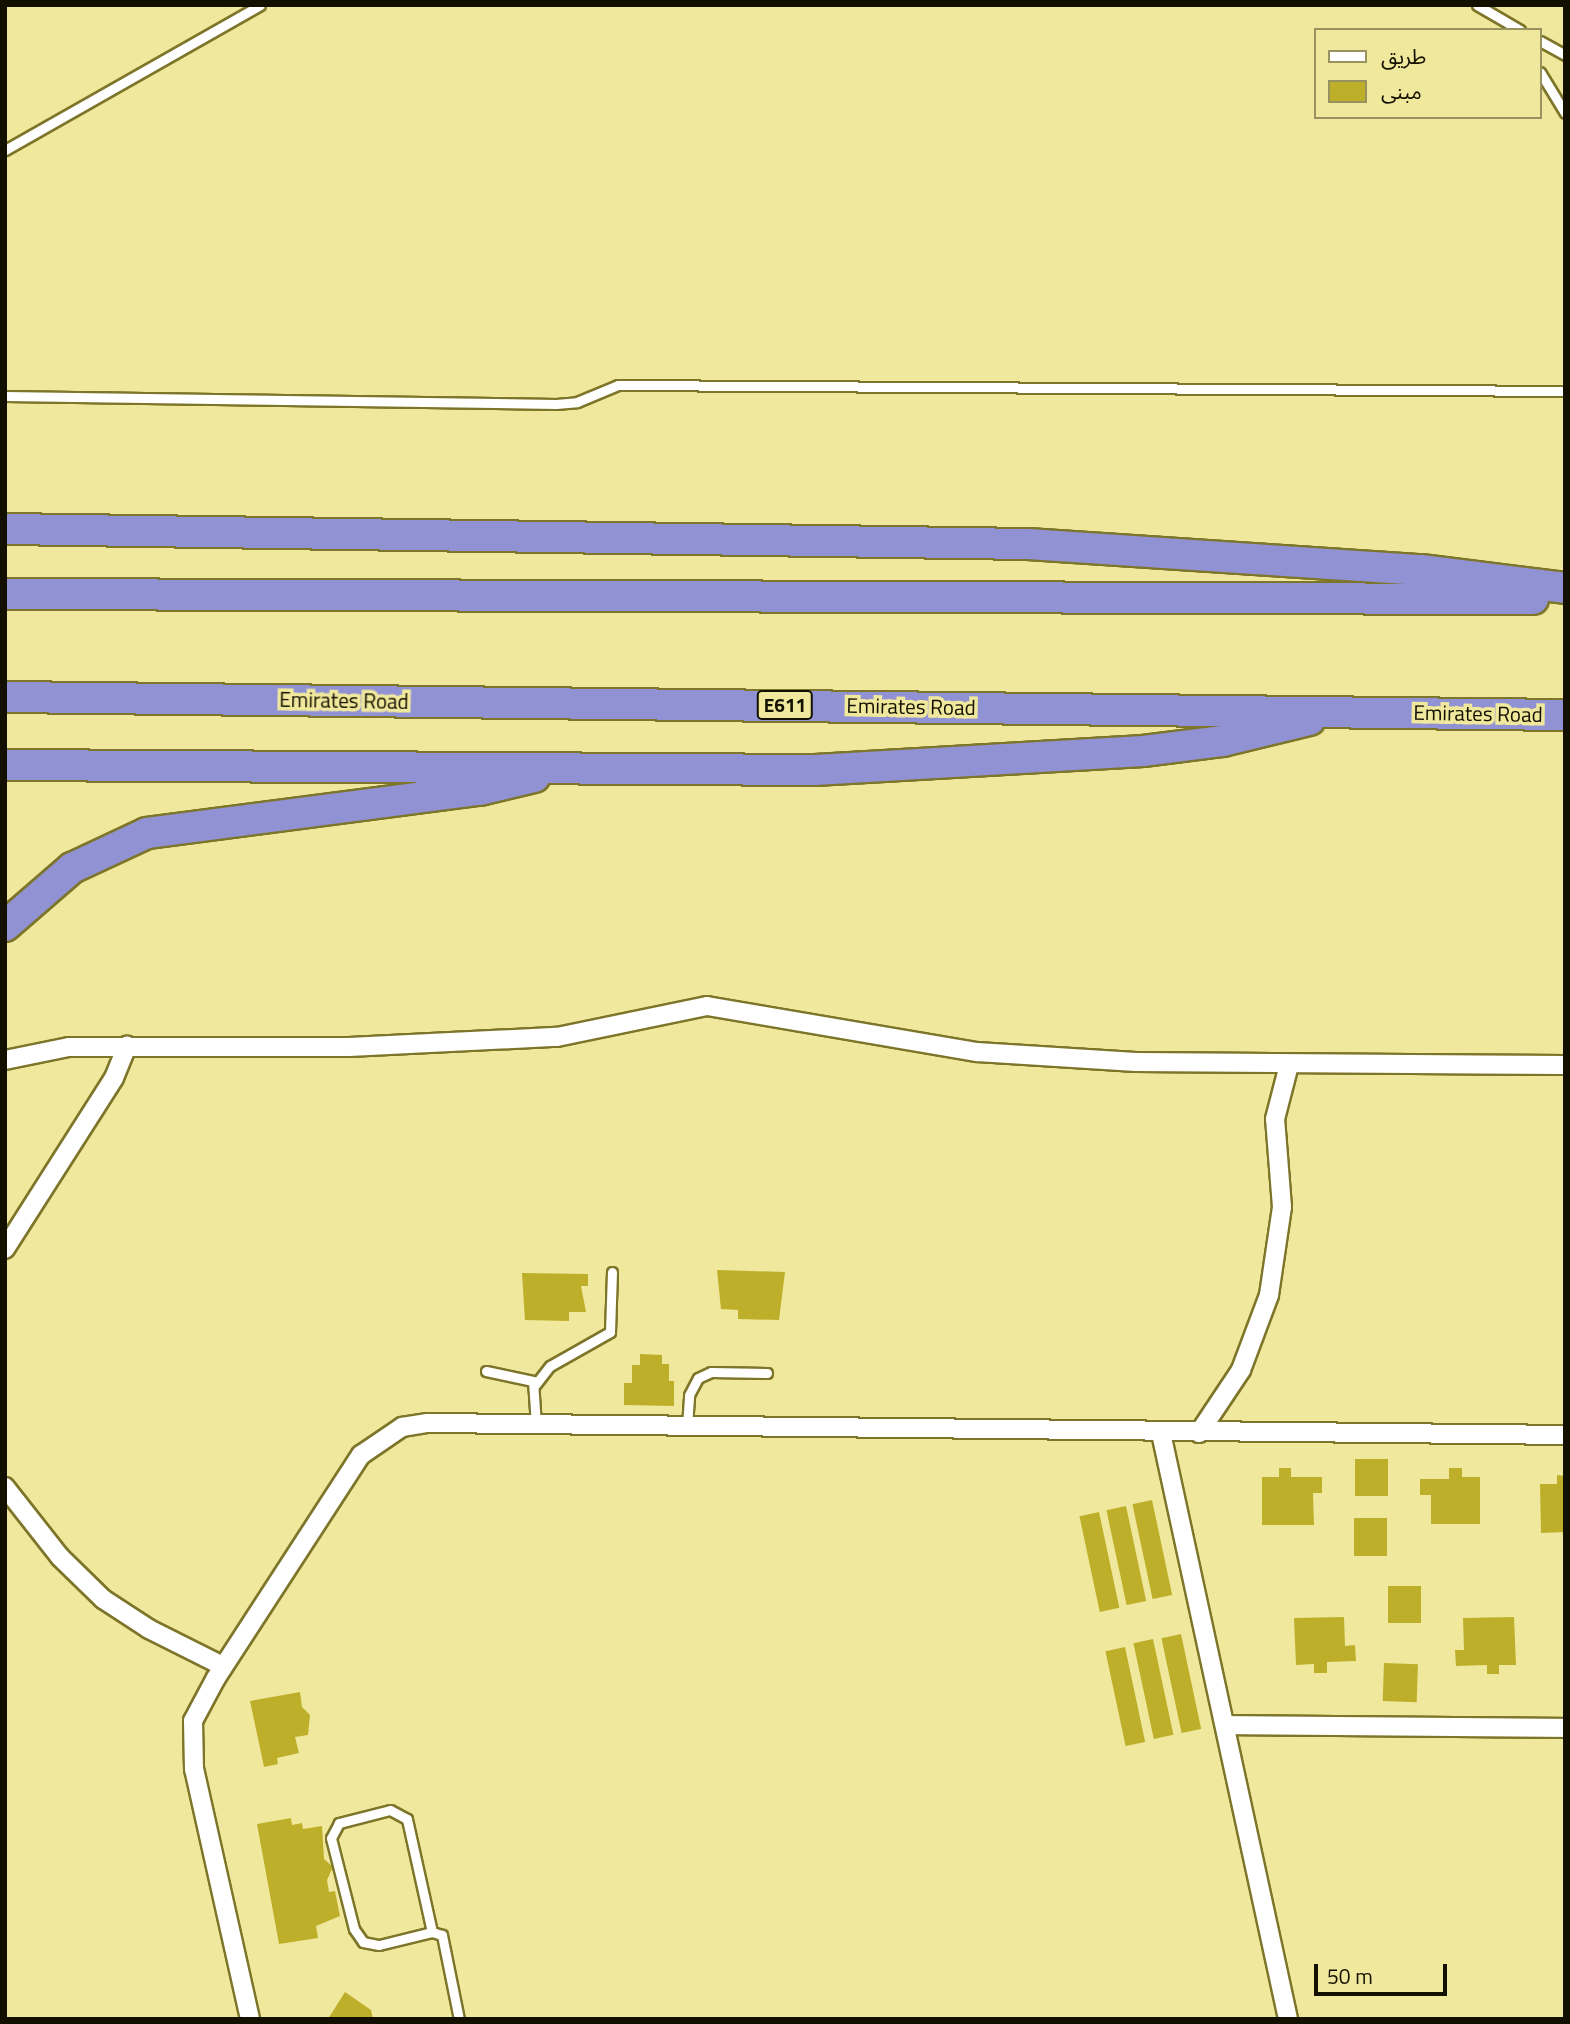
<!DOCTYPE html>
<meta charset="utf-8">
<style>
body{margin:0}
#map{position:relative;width:1570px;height:2024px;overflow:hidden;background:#f0e89c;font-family:"Titillium Web","Noto Sans Arabic",sans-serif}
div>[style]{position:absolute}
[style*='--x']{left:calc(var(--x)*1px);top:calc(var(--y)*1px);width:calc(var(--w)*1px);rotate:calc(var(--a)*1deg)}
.building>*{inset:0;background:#beaf2a;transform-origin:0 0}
.roads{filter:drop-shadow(2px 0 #7d7529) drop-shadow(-2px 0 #7d7529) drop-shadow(0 2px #7d7529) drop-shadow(0 -2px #7d7529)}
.lane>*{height:9px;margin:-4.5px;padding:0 4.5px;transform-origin:4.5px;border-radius:4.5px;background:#fff}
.street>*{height:18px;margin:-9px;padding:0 9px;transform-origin:9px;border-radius:9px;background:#fff}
.highway>*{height:30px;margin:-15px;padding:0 15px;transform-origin:15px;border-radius:15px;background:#9192d4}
span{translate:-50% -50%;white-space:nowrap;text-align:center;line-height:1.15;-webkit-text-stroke:7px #f0e89c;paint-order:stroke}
.shield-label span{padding:2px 5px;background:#f0e89c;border:2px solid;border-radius:5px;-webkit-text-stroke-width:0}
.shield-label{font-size:19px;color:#131000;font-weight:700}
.street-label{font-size:21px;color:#131000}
.frame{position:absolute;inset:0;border:7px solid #131000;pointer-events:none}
.legend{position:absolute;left:1314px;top:28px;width:228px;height:91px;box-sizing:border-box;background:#f0e89c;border:2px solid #98925e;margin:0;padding:9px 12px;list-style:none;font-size:21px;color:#131000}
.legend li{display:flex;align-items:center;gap:14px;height:35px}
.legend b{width:35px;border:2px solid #98925e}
.scale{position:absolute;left:1314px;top:1964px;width:133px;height:32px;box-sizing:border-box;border:4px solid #131000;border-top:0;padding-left:9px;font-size:21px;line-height:24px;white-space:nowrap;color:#131000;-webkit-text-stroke:5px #f0e89c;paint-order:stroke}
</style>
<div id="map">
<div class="building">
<div style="clip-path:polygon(717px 1270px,785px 1272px,779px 1320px,738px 1319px,738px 1310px,721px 1309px)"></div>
<div style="clip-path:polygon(522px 1273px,588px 1274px,588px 1286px,581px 1286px,586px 1312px,569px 1312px,569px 1321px,525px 1320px)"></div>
<div style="clip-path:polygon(640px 1354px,662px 1355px,662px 1364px,669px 1364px,669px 1381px,674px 1381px,674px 1406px,624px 1405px,624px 1383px,632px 1383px,632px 1365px,640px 1365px)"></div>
<div style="left:1355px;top:1459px;width:33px;height:37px"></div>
<div style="clip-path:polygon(1279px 1468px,1291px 1468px,1291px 1477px,1322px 1477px,1322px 1493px,1313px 1493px,1314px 1525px,1262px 1525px,1262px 1477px,1279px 1477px)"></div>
<div style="clip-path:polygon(1449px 1468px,1462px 1468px,1462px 1477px,1480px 1477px,1480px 1524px,1431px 1524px,1431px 1495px,1420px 1495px,1420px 1479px,1449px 1479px)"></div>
<div style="clip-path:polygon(1557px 1475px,1565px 1476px,1565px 1532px,1541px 1533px,1540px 1484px,1557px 1484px)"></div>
<div style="left:1152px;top:1500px;width:97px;height:20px;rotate:78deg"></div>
<div style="left:1126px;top:1506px;width:97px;height:20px;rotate:78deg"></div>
<div style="left:1099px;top:1512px;width:98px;height:20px;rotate:78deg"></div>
<div style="left:1354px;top:1518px;width:33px;height:38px"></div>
<div style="left:1388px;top:1586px;width:33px;height:37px"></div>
<div style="clip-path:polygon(1344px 1617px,1345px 1646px,1355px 1645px,1356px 1661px,1327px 1662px,1327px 1673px,1314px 1673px,1314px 1664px,1296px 1665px,1294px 1618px)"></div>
<div style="clip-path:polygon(1514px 1617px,1516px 1665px,1499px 1665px,1499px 1674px,1487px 1674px,1487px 1665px,1456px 1666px,1455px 1650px,1464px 1650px,1463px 1618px)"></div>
<div style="left:1181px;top:1634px;width:97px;height:20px;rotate:78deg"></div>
<div style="left:1153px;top:1639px;width:98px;height:20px;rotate:78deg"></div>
<div style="left:1125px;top:1647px;width:97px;height:20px;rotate:78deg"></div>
<div style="left:1384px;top:1663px;width:34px;height:38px;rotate:2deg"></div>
<div style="clip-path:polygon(300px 1692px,302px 1707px,310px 1715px,308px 1735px,295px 1737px,299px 1753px,277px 1758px,278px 1764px,264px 1767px,250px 1701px)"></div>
<div style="clip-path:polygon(291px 1818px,292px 1825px,302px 1823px,303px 1829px,322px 1826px,324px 1859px,333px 1867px,327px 1880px,329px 1892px,335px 1891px,340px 1916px,316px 1926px,318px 1938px,279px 1944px,257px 1824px)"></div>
<div style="clip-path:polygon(345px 1992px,371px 2010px,373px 2019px,328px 2019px)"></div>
</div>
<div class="roads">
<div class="lane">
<div style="--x:1477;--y:5;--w:50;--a:30.2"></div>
<div style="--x:1540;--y:41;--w:29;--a:29"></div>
<div style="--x:1540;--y:72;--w:48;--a:58.6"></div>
<div style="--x:5;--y:150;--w:293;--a:-29.6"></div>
<div style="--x:5;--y:396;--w:551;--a:0.83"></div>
<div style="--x:556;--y:404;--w:21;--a:-5"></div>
<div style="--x:577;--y:402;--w:44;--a:-22.5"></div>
<div style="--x:618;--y:385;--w:947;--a:0.36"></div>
<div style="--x:486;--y:1371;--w:48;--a:12"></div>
<div style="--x:533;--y:1381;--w:44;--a:86.1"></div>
<div style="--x:535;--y:1385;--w:24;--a:-52"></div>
<div style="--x:550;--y:1366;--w:69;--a:-29.5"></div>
<div style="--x:610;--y:1332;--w:60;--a:-88.1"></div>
<div style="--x:687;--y:1426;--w:31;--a:-86"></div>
<div style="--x:689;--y:1395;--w:19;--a:-62"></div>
<div style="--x:698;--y:1378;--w:14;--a:-25"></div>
<div style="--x:711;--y:1372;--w:56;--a:1"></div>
<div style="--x:432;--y:1932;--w:116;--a:-102.5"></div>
<div style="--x:407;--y:1819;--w:19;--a:-152"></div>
<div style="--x:390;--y:1810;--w:53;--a:165.7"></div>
<div style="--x:339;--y:1823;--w:17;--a:118"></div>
<div style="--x:331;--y:1838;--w:94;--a:75.8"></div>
<div style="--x:354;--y:1929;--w:16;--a:55"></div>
<div style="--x:363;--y:1942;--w:16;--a:11"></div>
<div style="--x:379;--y:1945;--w:55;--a:-13.8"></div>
<div style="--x:432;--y:1932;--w:10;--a:17"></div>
<div style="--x:442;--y:1935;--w:86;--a:78.6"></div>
</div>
<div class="street">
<div style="--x:5;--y:1060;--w:65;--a:-11.5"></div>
<div style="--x:69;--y:1047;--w:280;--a:0"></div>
<div style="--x:349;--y:1047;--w:208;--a:-2.8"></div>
<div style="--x:557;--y:1037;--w:153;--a:-11.7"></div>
<div style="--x:707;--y:1006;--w:274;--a:9.7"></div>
<div style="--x:977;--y:1052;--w:159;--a:3.6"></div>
<div style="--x:1136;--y:1062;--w:429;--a:0.4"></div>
<div style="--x:5;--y:1249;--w:203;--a:-57.5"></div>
<div style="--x:114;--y:1078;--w:35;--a:-68"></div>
<div style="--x:1161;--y:1433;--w:600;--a:77.77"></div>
<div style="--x:1199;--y:1433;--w:76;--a:-56.3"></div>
<div style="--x:1241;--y:1370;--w:80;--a:-69.5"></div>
<div style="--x:1269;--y:1295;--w:89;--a:-81.6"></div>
<div style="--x:1282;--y:1207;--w:88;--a:-94.5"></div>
<div style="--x:1275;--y:1119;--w:56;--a:-75.5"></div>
<div style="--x:5;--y:1487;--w:89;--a:51.8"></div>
<div style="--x:60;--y:1557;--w:60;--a:44.3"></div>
<div style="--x:103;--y:1599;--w:55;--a:33.1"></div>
<div style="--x:149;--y:1629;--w:83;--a:26.6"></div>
<div style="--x:1225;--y:1725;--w:340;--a:0.5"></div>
<div style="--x:250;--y:2019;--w:256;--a:-102.6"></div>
<div style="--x:194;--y:1769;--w:48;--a:-91.2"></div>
<div style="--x:193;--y:1721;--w:49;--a:-61.9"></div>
<div style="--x:216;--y:1678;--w:266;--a:-57"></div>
<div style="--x:361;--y:1455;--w:50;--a:-34.3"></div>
<div style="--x:402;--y:1427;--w:26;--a:-9"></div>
<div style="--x:428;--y:1423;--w:1137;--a:0.6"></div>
</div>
<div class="highway">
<div style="--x:5;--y:529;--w:1023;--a:0.84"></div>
<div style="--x:1028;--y:544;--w:394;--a:3.8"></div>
<div style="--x:1421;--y:570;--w:145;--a:7.1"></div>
<div style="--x:5;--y:594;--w:1528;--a:0.19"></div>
<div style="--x:5;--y:697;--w:1560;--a:0.66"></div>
<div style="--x:5;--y:765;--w:810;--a:0.35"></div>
<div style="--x:815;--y:770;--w:329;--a:-3.3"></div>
<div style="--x:1143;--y:751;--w:81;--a:-7.1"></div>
<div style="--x:1223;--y:741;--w:89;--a:-13.6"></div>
<div style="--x:5;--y:926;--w:89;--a:-40.9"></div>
<div style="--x:72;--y:868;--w:83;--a:-25"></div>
<div style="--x:147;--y:833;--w:336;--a:-7.4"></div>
<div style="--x:480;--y:790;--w:56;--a:-13.5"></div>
</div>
</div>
<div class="shield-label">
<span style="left:785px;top:705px">E611</span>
</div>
<div class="street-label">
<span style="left:344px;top:700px;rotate:1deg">Emirates Road</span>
<span style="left:911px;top:706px;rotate:1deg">Emirates Road</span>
<span style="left:1478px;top:713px;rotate:1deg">Emirates Road</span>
</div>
<div class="frame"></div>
<ul class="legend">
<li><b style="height:9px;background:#fff"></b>طريق</li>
<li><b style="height:19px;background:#beaf2a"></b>مبنى</li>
</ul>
<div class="scale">50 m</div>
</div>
